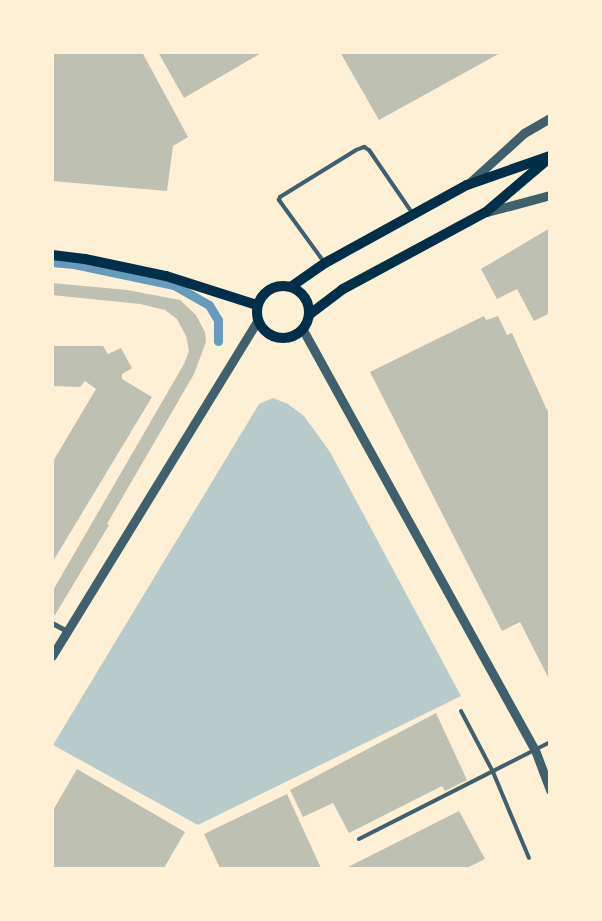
<!DOCTYPE html>
<style>
body{margin:0}
#map{position:relative;width:602px;height:921px;overflow:hidden;background:#fdf0d5;font-family:"PT Sans",sans-serif}
div>[style]{position:absolute}
[style*='--x']{left:calc(var(--x)*1px);top:calc(var(--y)*1px);width:calc(var(--w)*1px);rotate:calc(var(--a)*1deg)}
.green>*{inset:0;background:#b9caca}
.stream>*{height:9px;margin:-4.5px;padding:0 4.5px;transform-origin:4.5px;border-radius:4.5px;background:#669bbc}
.building>*{inset:0;background:#bec0b2}
.service>*{height:4px;margin:-2px;padding:0 2px;transform-origin:2px;border-radius:2px;background:#3f606c}
.minor>*{height:5px;margin:-2.5px;padding:0 2.5px;transform-origin:2.5px;border-radius:2.5px;background:#3f606c}
.tertiary>*{height:9px;margin:-4.5px;padding:0 4.5px;transform-origin:4.5px;border-radius:4.5px;background:#3f606c}
.secondary>*{height:10px;margin:-5px;padding:0 5px;transform-origin:5px;border-radius:5px;background:#003049}
.secondary>.ring{margin:-5px;padding:0;box-sizing:content-box;background:none;border:10px solid #003049;border-radius:50%}
span{translate:-50% -50%;white-space:nowrap;text-align:center;line-height:1.15;-webkit-text-stroke:4px #fdf0d5;paint-order:stroke}
.frame{position:absolute;inset:0;border:54px solid #fdf0d5;pointer-events:none}
</style>
<div id="map">
<div class="green">
<div style="clip-path:polygon(273px 398px,288px 404px,304px 416px,330px 452px,461px 696px,198px 825px,53px 745px,259px 404px)"></div>
</div>
<div class="stream">
<div style="--x:52;--y:262;--w:22;--a:5"></div>
<div style="--x:74;--y:264;--w:102;--a:11.9"></div>
<div style="--x:174;--y:285;--w:40;--a:29.7"></div>
<div style="--x:209;--y:305;--w:17;--a:59"></div>
<div style="--x:218;--y:320;--w:21;--a:90"></div>
</div>
<div class="building">
<div style="clip-path:polygon(52px 52px,142px 52px,188px 137px,173px 146px,167px 191px,52px 181px)"></div>
<div style="clip-path:polygon(158px 52px,263px 52px,184px 98px)"></div>
<div style="clip-path:polygon(340px 52px,502px 52px,379px 120px)"></div>
<div style="clip-path:polygon(550px 228px,550px 313px,534px 321px,517px 289px,497px 299px,481px 269px)"></div>
<div style="clip-path:polygon(52px 283px,127px 290px,180px 300px,196px 315px,205px 332px,206px 342px,194px 374px,107px 524px,109px 525px,55px 615px,52px 613px,52px 592px,184px 364px,189px 351px,186px 336px,177px 319px,165px 310px,140px 304px,52px 295px)"></div>
<div style="clip-path:polygon(484px 316px,486px 320px,498px 316px,507px 335px,512px 333px,547px 410px,550px 411px,550px 681px,520px 622px,502px 631px,370px 372px)"></div>
<div style="clip-path:polygon(52px 346px,103px 346px,108px 354px,121px 348px,132px 368px,122px 374px,122px 379px,152px 397px,52px 563px,52px 463px,96px 389px,85px 381px,80px 387px,52px 386px)"></div>
<div style="clip-path:polygon(436px 713px,467px 780px,445px 791px,442px 786px,349px 833px,333px 803px,303px 817px,290px 790px)"></div>
<div style="clip-path:polygon(77px 769px,185px 832px,164px 868px,52px 868px,52px 812px)"></div>
<div style="clip-path:polygon(287px 794px,321px 868px,220px 868px,204px 834px)"></div>
<div style="clip-path:polygon(459px 811px,485px 859px,467px 868px,346px 868px)"></div>
</div>
<div class="service">
<div style="--x:324;--y:262;--w:77;--a:-126"></div>
<div style="--x:279;--y:200;--w:3;--a:-72"></div>
<div style="--x:280;--y:197;--w:89;--a:-31.7"></div>
<div style="--x:356;--y:150;--w:9;--a:-21"></div>
<div style="--x:364;--y:147;--w:6;--a:31"></div>
<div style="--x:369;--y:150;--w:78;--a:55.5"></div>
<div style="--x:461;--y:711;--w:69;--a:62.3"></div>
<div style="--x:493;--y:772;--w:93;--a:67.3"></div>
<div style="--x:359;--y:839;--w:214;--a:-26.9"></div>
</div>
<div class="minor">
<div style="--x:52;--y:623;--w:17;--a:28"></div>
</div>
<div class="tertiary">
<div style="--x:468;--y:184;--w:76;--a:-42.3"></div>
<div style="--x:524;--y:133;--w:30;--a:-30"></div>
<div style="--x:487;--y:212;--w:65;--a:-15.1"></div>
<div style="--x:303;--y:330;--w:480;--a:61.1"></div>
<div style="--x:535;--y:750;--w:43;--a:69.4"></div>
<div style="--x:52;--y:656;--w:394;--a:-58.5"></div>
</div>
<div class="secondary">
<div style="--x:52;--y:255;--w:33;--a:7"></div>
<div style="--x:85;--y:259;--w:83;--a:11.9"></div>
<div style="--x:166;--y:276;--w:96;--a:17.7"></div>
<div class="ring" style="left:257px;top:286px;width:42px;height:42px"></div>
<div style="--x:292;--y:286;--w:40;--a:-34.9"></div>
<div style="--x:325;--y:263;--w:162;--a:-28.8"></div>
<div style="--x:467;--y:185;--w:88;--a:-19.3"></div>
<div style="--x:310;--y:314;--w:41;--a:-37.1"></div>
<div style="--x:343;--y:289;--w:162;--a:-28.3"></div>
<div style="--x:486;--y:212;--w:80;--a:-40.4"></div>
</div>
<div class="frame"></div>
</div>
